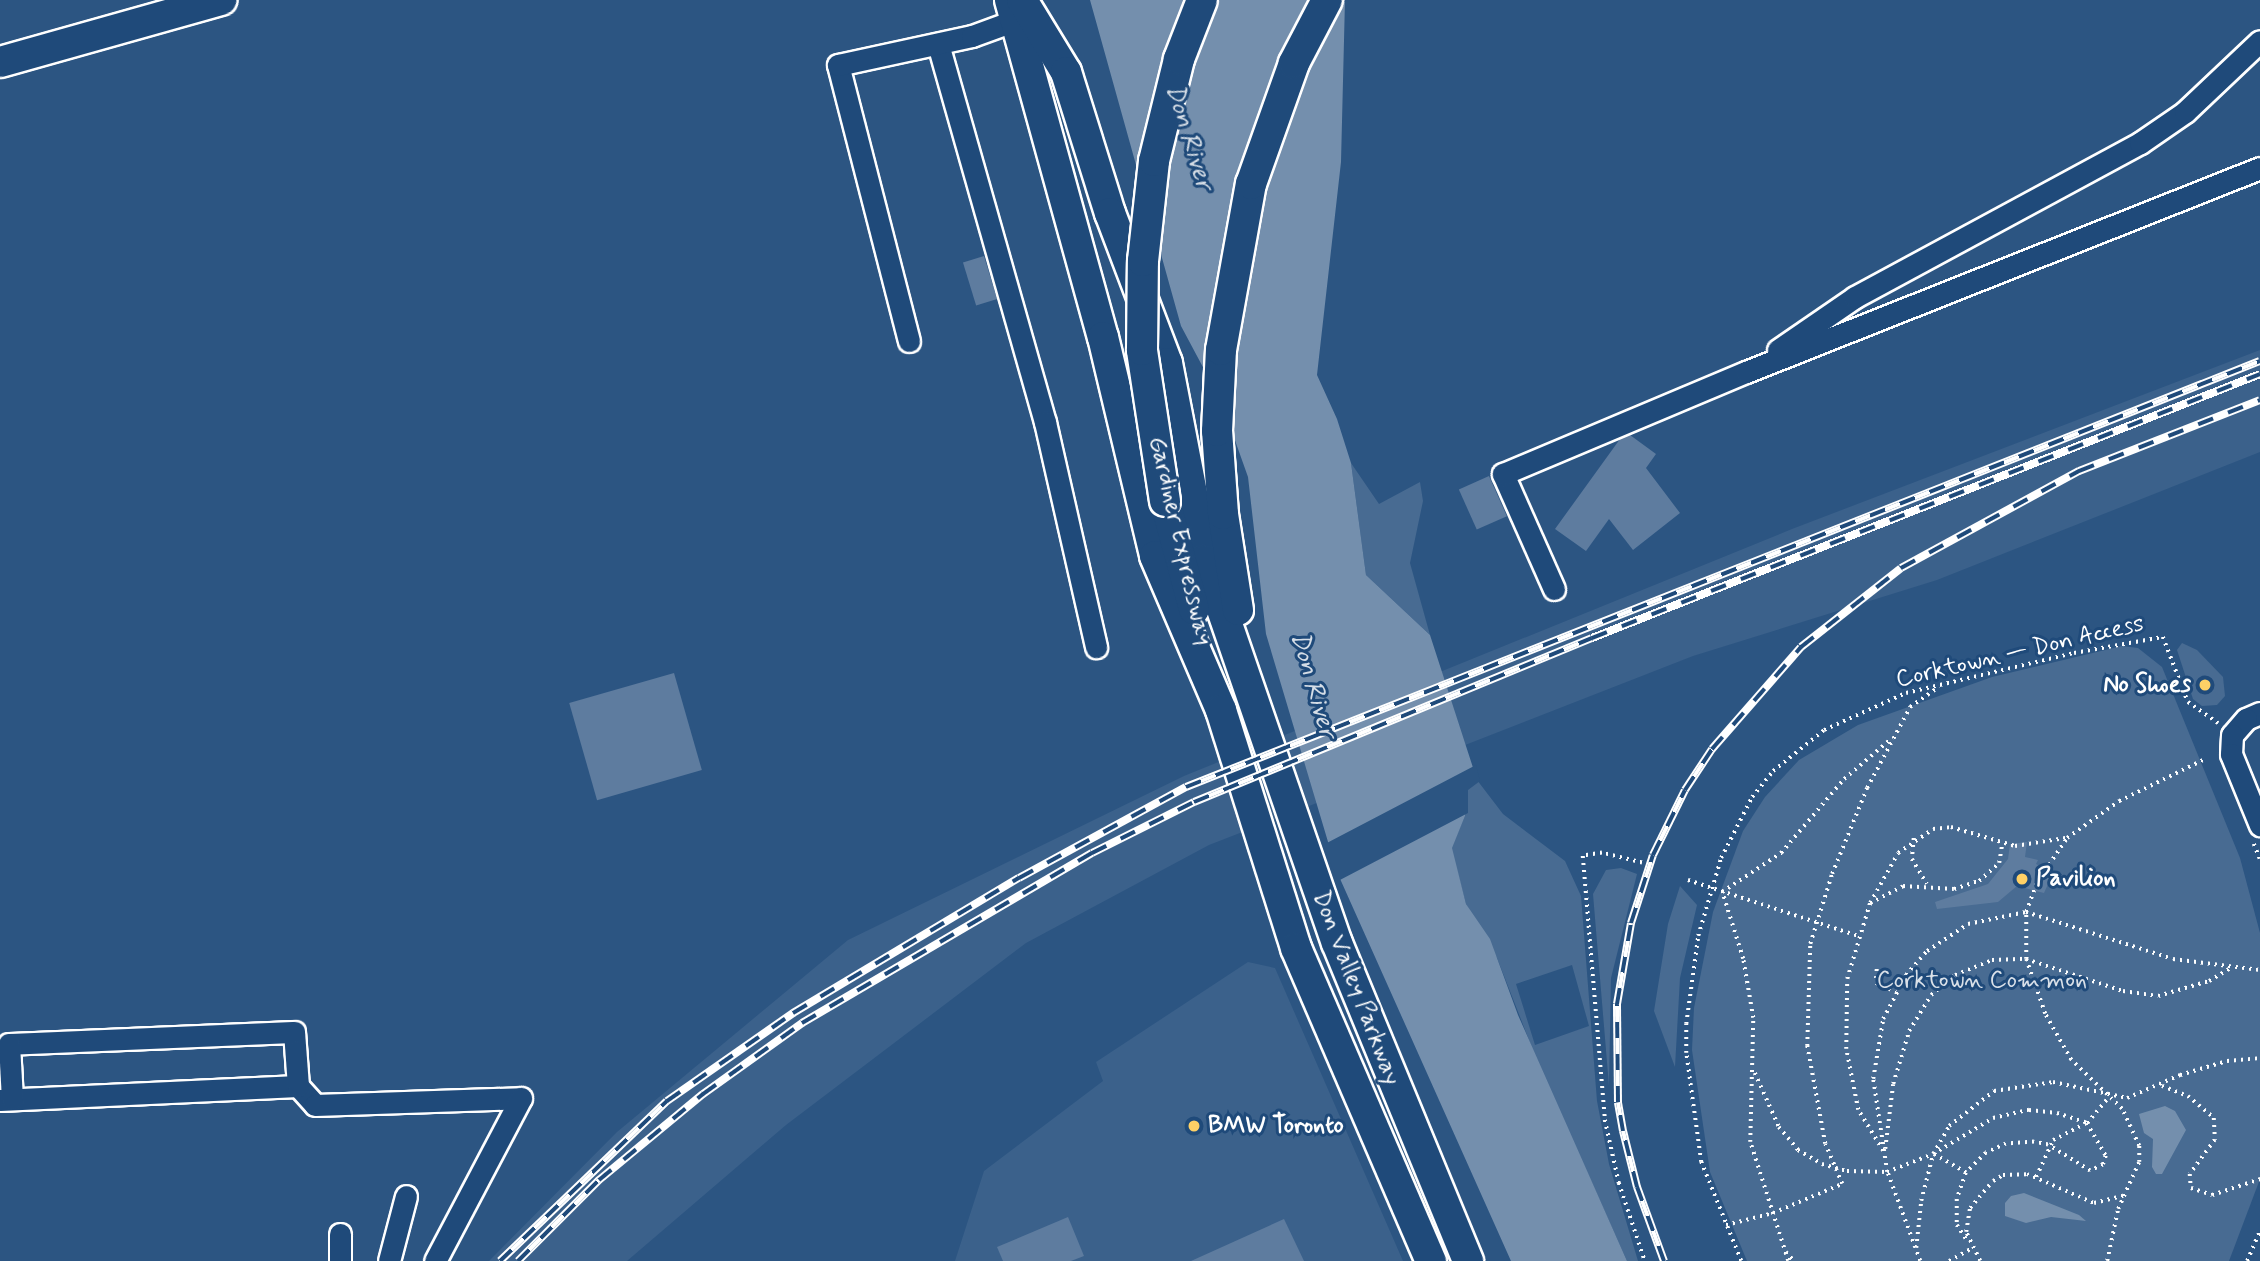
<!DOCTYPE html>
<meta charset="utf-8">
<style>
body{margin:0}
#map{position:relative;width:2260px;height:1261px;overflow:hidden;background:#2c5582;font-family:Mynerve,sans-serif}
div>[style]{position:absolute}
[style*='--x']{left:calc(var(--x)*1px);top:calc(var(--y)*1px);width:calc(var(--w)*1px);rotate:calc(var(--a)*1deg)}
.built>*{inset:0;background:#3b618b}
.green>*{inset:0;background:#486b92}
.water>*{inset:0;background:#748fad}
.pier>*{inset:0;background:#2c5582}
.building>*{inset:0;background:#5e7c9f;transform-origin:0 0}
.path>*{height:3.5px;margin-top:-1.75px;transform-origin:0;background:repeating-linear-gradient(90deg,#fff 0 2px,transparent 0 7px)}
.roads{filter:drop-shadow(2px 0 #fff) drop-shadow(-2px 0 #fff) drop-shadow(0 2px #fff) drop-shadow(0 -2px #fff)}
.minor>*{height:21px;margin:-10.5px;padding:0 10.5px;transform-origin:10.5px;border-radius:10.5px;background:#1f4a7a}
.highway>*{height:30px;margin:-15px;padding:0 15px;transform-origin:15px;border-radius:15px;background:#1f4a7a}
.rail>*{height:8px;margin-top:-4px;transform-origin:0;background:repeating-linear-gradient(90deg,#1f4a7a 0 16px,#fff 0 32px);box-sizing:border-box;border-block:2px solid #fff}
.bridges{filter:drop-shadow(2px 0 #fff) drop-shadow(-2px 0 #fff) drop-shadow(0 2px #fff) drop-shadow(0 -2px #fff)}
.highway-bridge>*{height:30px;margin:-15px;padding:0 15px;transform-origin:15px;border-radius:15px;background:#1f4a7a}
.dots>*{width:19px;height:19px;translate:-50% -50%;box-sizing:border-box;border:4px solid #1f4a7a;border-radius:50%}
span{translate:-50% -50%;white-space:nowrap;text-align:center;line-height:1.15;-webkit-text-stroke:6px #1f4a7a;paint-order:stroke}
.street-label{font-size:24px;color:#fff}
.poi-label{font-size:24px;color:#fff;font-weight:700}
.right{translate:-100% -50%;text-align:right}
.left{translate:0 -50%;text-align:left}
.park-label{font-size:24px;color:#dae1e9}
.water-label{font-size:26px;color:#d5dde6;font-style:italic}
</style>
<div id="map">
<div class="built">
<div style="clip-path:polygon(2260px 350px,2260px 452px,1937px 580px,1693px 656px,1209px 845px,1026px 943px,786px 1125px,627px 1261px,489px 1261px,617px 1132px,848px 940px,1184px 776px,1792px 529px)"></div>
<div style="clip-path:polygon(1248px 962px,1275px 968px,1403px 1261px,955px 1261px,984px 1171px,1103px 1081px,1096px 1062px)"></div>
</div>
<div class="green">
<div style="clip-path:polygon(1351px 463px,1379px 504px,1420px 482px,1423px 501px,1410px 563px,1430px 635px,1366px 575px)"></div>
<div style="clip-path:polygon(2182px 643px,2197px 650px,2223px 677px,2225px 696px,2217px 705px,2202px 706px,2193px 699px,2177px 650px)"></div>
<div style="clip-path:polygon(2122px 646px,2138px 648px,2162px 667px,2240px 858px,2260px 933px,2260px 1179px,2229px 1261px,1747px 1261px,1710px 1172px,1692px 1050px,1694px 1008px,1713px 912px,1743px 831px,1765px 797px,1799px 760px,1858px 725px,1992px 677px)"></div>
<div style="clip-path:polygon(evenodd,1477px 780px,1503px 814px,1565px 861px,1581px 896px,1597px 1101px,1609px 1164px,1638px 1261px,1627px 1261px,1538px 1063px,1497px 958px,1466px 904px,1451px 848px,1465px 816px,1464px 788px,1477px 780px,1572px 965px,1589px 1026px,1535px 1045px,1516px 984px,1572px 965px)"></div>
<div style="clip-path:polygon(1621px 868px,1637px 874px,1611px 978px,1609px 1086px,1593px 894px,1606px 870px)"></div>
<div style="clip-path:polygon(1680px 886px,1697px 905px,1680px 978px,1675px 1067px,1654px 1011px,1668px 924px)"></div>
</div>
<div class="water">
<div style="clip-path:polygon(1090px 0,1345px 0,1341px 162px,1317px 375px,1337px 419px,1351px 463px,1366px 575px,1430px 635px,1477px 780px,1464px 788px,1465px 816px,1452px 848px,1466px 904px,1490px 939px,1518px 1015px,1627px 1261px,1511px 1261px,1337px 872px,1266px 634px,1248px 477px,1221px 401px,1181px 326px)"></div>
<div style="clip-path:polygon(2165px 1106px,2175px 1111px,2186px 1130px,2162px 1174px,2156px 1174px,2152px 1167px,2153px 1139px,2144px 1133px,2139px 1114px)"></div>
<div style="clip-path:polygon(2024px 1193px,2079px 1215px,2086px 1221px,2051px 1217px,2026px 1223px,2005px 1216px,2005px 1203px,2011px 1196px)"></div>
</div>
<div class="pier">
<div style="clip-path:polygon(1476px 765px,1480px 781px,1468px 790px,1468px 813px,1338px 881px,1323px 845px)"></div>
</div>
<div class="building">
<div style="left:984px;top:256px;width:45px;height:22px;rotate:73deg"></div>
<div style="clip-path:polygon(1630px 435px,1656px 454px,1646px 468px,1680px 513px,1633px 550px,1609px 519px,1586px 551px,1555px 529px,1620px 439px)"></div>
<div style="left:1489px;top:476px;width:44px;height:33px;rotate:66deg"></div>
<div style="left:674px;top:673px;width:101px;height:109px;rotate:74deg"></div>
<div style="clip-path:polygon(2027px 842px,2025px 857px,2038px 860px,2036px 864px,2053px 873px,2044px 893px,2017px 886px,1998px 902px,1937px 909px,1935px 902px,1988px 884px,2008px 859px,2010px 844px)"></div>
<div style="clip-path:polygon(1068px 1217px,1084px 1256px,1071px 1261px,1003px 1261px,997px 1247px)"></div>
<div style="clip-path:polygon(1284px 1219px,1304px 1261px,1191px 1261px)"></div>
</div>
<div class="path">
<div style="--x:1914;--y:838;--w:21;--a:95"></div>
<div style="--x:1912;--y:859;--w:29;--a:59"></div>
<div style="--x:2254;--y:844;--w:16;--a:68"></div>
<div style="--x:1642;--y:863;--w:41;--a:-166"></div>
<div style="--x:1602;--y:853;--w:19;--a:171"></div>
<div style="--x:1583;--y:856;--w:265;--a:85.2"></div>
<div style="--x:1605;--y:1120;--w:65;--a:77.5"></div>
<div style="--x:1619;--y:1183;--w:82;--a:71.6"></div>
<div style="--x:1688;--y:880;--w:179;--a:18.2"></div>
<div style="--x:1870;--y:903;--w:57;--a:-60.8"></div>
<div style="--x:1898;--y:853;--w:42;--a:-34.4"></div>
<div style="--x:1933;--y:829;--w:18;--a:-6"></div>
<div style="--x:1951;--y:827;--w:67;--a:16.5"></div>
<div style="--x:2015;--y:846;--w:51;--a:-9.1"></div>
<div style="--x:1877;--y:969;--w:14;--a:94"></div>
<div style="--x:1876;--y:983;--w:22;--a:24"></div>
<div style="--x:1755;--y:1073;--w:59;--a:66"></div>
<div style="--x:1779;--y:1127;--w:30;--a:50"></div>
<div style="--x:1798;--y:1150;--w:28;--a:30"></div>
<div style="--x:1822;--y:1164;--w:26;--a:16"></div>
<div style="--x:1847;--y:1171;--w:40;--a:1.4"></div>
<div style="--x:1887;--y:1172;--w:49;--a:-21.4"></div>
<div style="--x:2162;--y:1086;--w:28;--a:21"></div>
<div style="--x:2188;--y:1096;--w:34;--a:40"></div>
<div style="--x:2214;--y:1118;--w:22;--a:87"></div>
<div style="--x:2215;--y:1140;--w:42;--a:126.3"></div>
<div style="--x:2190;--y:1174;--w:14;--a:86"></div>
<div style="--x:2191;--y:1188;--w:22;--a:18"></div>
<div style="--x:2212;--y:1195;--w:51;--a:-18.4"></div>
<div style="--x:1885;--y:1149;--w:65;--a:-83"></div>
<div style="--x:1893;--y:1084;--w:55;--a:-73.2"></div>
<div style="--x:1909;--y:1031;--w:42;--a:-58.6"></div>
<div style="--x:1931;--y:995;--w:31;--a:-40"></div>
<div style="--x:1955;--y:975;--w:40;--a:-22"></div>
<div style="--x:1992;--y:960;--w:34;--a:-2"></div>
<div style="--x:2026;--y:959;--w:102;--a:18.3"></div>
<div style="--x:2123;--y:991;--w:35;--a:8"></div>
<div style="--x:2158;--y:996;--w:53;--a:-16.4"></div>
<div style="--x:2209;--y:981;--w:26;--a:-31"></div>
<div style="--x:1883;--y:1151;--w:48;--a:-121.4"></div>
<div style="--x:1858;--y:1110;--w:62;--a:-101.1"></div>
<div style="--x:1846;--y:1049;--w:70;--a:-89.2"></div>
<div style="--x:1847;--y:979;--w:79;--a:-73.2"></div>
<div style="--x:1870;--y:903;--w:37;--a:-27"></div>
<div style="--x:1903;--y:886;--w:51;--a:3.4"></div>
<div style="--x:1954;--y:889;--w:26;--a:-18"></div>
<div style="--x:1979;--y:881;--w:27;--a:-42"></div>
<div style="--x:1999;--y:863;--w:19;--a:-81"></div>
<div style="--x:1966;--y:1173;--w:38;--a:-150"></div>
<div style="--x:1933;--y:1154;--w:70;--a:-31"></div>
<div style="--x:1993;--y:1118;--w:37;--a:-13"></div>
<div style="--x:2029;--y:1110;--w:28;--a:6"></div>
<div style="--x:2057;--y:1113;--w:32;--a:18"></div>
<div style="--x:2087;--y:1123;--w:38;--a:60"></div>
<div style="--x:2106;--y:1156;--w:9;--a:108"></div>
<div style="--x:2103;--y:1165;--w:14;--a:155"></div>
<div style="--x:2090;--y:1171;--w:49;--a:-148.2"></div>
<div style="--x:2048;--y:1145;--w:14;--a:-168"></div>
<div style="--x:2034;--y:1142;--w:28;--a:176"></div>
<div style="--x:2006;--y:1144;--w:22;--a:156"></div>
<div style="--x:1986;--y:1153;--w:28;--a:135"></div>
<div style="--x:1966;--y:1173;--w:28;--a:109"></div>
<div style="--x:1957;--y:1199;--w:26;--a:90"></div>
<div style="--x:1957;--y:1225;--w:20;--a:57"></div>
<div style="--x:2036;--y:1177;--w:41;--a:-65.3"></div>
<div style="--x:2053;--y:1140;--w:38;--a:-27"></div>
<div style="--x:2087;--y:1123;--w:34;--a:-50"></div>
<div style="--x:1726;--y:1225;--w:49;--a:-14.3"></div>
<div style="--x:1773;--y:1213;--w:75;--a:-22.8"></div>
<div style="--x:1842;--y:1184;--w:43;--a:-113"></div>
<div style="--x:1825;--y:1144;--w:100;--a:-100.4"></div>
<div style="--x:1807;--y:1046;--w:102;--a:-88.3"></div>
<div style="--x:1810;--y:944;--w:73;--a:-72.6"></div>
<div style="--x:1832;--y:874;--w:93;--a:-67.9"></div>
<div style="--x:1867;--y:788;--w:92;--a:-62"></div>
<div style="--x:1910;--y:707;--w:35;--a:-35"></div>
<div style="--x:1916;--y:1248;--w:47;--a:-83.9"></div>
<div style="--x:1921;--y:1201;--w:49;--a:-75.7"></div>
<div style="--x:1933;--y:1154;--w:32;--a:-60"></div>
<div style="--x:1949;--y:1126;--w:57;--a:-37.9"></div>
<div style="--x:1994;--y:1091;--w:60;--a:-8.7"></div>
<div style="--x:2053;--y:1082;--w:76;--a:12.2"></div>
<div style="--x:2127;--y:1098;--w:58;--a:-23.5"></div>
<div style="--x:2180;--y:1075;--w:49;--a:-16.6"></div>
<div style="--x:2227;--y:1061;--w:33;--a:-5"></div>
<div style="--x:1786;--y:1252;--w:12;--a:48"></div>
<div style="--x:1741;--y:1261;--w:107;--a:-112"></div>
<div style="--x:1701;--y:1162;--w:110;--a:-97.8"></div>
<div style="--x:1686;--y:1053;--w:29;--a:-90"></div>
<div style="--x:1686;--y:1024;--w:89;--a:-82.2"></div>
<div style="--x:1698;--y:936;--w:81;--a:-73.6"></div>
<div style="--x:1721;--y:858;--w:68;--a:-63.1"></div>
<div style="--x:1752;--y:797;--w:33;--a:-51"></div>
<div style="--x:1773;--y:771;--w:65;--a:-38.8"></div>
<div style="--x:1824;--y:730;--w:90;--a:-24.3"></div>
<div style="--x:1906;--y:693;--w:173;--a:-13.4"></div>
<div style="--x:2074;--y:653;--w:90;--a:-10.2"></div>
<div style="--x:2163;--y:637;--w:70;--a:69"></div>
<div style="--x:2188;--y:702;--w:37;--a:35"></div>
<div style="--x:1788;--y:1261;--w:125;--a:-107.7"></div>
<div style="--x:1750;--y:1142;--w:124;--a:-88.6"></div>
<div style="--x:1753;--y:1018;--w:60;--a:-99.6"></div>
<div style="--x:1743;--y:959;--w:70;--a:-107.4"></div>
<div style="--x:1722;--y:892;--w:71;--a:-33.5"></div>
<div style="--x:1781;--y:853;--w:97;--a:-49.6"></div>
<div style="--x:1844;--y:779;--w:63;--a:-40.5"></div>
<div style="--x:1920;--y:1261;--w:95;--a:-110.3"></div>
<div style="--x:1887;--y:1172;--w:94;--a:-98.6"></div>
<div style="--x:1873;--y:1079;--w:61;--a:-80.5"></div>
<div style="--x:1883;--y:1019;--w:50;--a:-62.4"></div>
<div style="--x:1906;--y:975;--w:32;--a:-49"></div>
<div style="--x:1927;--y:951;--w:49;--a:-33.4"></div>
<div style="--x:1968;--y:924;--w:59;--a:-11.7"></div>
<div style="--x:2026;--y:912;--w:154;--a:17.7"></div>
<div style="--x:2173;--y:959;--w:88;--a:7.2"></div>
<div style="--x:1949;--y:1261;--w:25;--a:-29"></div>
<div style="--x:1980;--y:1261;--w:32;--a:-116"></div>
<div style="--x:1966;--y:1232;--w:24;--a:-81"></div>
<div style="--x:1970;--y:1208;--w:35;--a:-50"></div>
<div style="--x:1993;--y:1181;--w:12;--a:-31"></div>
<div style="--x:2003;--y:1175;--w:24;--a:-2"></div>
<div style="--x:2027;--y:1174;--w:73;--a:23.4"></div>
<div style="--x:2094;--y:1203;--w:30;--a:-14"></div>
<div style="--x:2107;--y:1261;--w:53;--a:-78.1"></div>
<div style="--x:2118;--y:1209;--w:51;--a:-65.9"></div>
<div style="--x:2139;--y:1162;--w:16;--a:-90"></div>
<div style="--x:2139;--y:1146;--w:41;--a:-114.7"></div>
<div style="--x:2122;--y:1109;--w:71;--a:-136.1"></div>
<div style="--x:2071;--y:1060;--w:53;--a:-119.5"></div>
<div style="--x:2045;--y:1014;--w:58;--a:-109.1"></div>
<div style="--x:2026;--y:959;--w:47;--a:-90"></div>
<div style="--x:2026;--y:912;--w:32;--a:-70"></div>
<div style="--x:2037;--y:882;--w:53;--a:-55.7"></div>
<div style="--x:2067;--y:838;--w:64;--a:-35.4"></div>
<div style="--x:2119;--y:801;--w:96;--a:-26"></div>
<div style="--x:2247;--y:1261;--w:34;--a:-67"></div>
</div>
<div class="roads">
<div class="minor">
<div style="--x:938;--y:44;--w:393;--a:74.2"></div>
<div style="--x:1045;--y:422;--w:231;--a:77.2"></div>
<div style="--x:909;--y:341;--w:285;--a:-104.4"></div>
<div style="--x:838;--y:65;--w:137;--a:-12.2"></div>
<div style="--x:972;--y:36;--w:47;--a:-20"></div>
<div style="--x:1778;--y:350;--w:93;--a:-34.5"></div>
<div style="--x:1855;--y:297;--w:324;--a:-28.4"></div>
<div style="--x:2140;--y:143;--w:55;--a:-34.6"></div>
<div style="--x:2185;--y:112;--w:103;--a:-43.4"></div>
<div style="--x:1554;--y:589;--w:126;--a:-113.9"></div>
<div style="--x:1503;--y:474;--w:264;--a:-22.8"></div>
<div style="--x:1746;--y:372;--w:553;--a:-21.65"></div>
<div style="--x:2260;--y:713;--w:15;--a:157"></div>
<div style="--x:2246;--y:719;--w:21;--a:131"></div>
<div style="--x:2232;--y:735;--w:19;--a:93"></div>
<div style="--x:2231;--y:754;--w:77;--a:67.8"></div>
<div style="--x:298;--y:1086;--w:25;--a:48"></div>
<div style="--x:315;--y:1105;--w:206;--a:-1.9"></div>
<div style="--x:521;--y:1098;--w:184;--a:117.8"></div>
<div style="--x:0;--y:1100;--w:298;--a:-2.7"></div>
<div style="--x:298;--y:1086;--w:54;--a:-94.2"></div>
<div style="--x:294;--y:1032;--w:285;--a:177.6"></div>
<div style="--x:9;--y:1044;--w:55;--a:86.9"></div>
<div style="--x:340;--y:1261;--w:27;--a:-90"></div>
<div style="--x:389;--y:1261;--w:67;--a:-75.3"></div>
</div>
<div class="highway">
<div style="--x:1010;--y:0;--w:350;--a:74.6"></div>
<div style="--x:1103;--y:337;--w:225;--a:76.6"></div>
<div style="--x:1155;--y:556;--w:168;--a:66.8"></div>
<div style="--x:1221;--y:710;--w:250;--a:72.5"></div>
<div style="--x:1296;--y:948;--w:341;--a:66.7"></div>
<div style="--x:1022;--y:0;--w:84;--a:58.6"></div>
<div style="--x:1066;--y:72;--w:148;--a:72.7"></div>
<div style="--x:1110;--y:213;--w:160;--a:69.2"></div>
<div style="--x:1167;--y:363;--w:201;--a:79.1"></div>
<div style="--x:1205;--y:560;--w:405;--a:71"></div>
<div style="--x:1337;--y:943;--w:344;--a:67.6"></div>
<div style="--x:0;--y:62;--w:230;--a:-15.7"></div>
<div style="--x:1165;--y:501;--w:112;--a:75"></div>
<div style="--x:1238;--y:610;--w:97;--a:-98.9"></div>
<div style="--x:1223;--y:514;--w:83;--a:-94.1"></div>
<div style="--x:1217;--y:431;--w:81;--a:-87.2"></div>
<div style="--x:1221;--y:350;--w:169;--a:-79.8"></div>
<div style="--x:1251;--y:184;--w:128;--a:-70.4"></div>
<div style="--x:1294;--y:63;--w:71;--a:-62.4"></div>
</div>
</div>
<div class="rail">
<div style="--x:500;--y:1261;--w:231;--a:-43.8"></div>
<div style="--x:667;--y:1101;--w:154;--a:-34.9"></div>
<div style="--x:793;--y:1013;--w:263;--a:-30.9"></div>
<div style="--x:1019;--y:878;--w:190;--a:-28.6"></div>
<div style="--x:1186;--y:787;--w:1155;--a:-21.64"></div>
<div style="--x:518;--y:1261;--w:115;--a:-45"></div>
<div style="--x:599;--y:1180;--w:135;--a:-39.6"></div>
<div style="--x:703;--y:1094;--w:122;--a:-35.6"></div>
<div style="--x:802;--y:1023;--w:336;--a:-30.4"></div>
<div style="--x:1092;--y:853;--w:114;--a:-26.6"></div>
<div style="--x:1194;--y:802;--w:430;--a:-22.4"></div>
<div style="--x:1592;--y:638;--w:718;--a:-21.56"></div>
<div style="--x:1664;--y:1261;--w:79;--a:-110"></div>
<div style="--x:1637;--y:1187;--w:58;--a:-104"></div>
<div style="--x:1623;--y:1131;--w:29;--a:-100"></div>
<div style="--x:1618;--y:1102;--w:98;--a:-90.6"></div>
<div style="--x:1617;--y:1004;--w:82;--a:-80.2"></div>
<div style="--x:1631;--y:923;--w:71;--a:-72.1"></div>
<div style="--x:1653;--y:855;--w:72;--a:-63.8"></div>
<div style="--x:1685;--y:790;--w:49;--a:-56.6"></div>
<div style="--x:1712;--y:749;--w:135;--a:-48.9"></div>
<div style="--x:1801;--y:647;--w:127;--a:-38.3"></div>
<div style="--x:1901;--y:568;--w:203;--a:-28.6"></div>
<div style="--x:2079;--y:471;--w:194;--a:-21.4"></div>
</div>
<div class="bridges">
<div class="highway-bridge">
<div style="--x:1165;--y:501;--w:153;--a:-98.7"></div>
<div style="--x:1142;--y:350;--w:89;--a:-89.4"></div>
<div style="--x:1143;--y:261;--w:101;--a:-83.7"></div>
<div style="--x:1154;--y:161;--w:105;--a:-76.2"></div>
<div style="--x:1179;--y:59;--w:63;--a:-68.7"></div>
</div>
</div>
<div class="dots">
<div style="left:2205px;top:685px;background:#ffd166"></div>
<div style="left:2022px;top:879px;background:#ffd166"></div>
<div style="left:1194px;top:1126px;background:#ffd166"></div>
</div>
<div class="street-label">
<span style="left:1180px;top:541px;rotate:77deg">Gardiner Expressway</span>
<span style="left:2020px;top:652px;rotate:-13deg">Corktown — Don Access</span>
<span style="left:1356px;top:988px;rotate:69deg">Don Valley Parkway</span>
</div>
<div class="poi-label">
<span class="right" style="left:2191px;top:685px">No Shoes</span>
<span class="left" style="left:2036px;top:879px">Pavilion</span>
<span class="left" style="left:1208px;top:1126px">BMW Toronto</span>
</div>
<div class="park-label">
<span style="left:1982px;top:981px">Corktown Common</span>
</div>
<div class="water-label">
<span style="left:1188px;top:137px;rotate:73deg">Don River</span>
<span style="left:1312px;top:685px;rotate:74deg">Don River</span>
</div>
</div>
